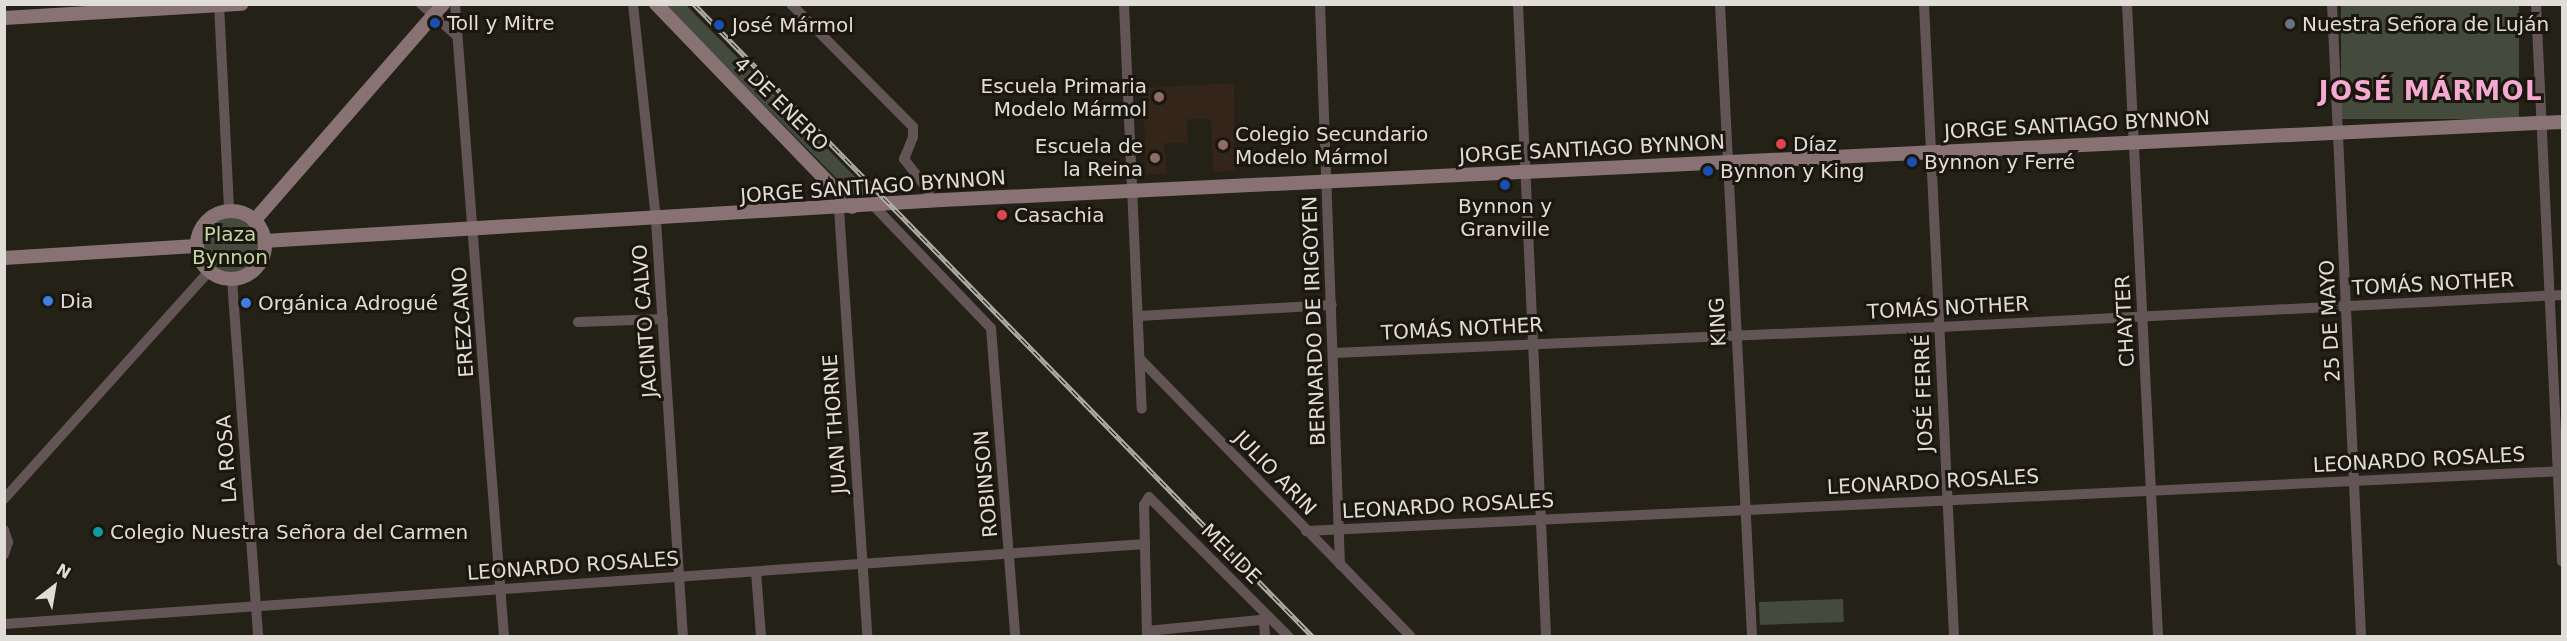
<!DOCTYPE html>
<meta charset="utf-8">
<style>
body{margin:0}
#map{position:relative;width:2567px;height:641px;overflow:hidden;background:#242117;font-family:"DejaVu Sans",sans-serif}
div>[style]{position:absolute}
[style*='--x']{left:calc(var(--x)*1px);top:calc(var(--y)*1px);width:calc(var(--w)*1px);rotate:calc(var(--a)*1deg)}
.education>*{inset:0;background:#332519}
.green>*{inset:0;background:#454b3c;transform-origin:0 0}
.round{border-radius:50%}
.street>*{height:10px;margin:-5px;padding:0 5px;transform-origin:5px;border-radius:5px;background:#635556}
.secondary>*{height:14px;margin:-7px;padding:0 7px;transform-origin:7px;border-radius:7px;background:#897274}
.secondary>.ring{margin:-7px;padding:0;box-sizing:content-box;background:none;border:14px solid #897274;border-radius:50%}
.rail>*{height:5px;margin-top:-2.5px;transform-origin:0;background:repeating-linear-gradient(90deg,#1b170e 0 9px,#b2afa8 0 18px);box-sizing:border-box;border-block:2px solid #b2afa8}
.dots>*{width:16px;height:16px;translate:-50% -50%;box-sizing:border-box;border:3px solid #1b170e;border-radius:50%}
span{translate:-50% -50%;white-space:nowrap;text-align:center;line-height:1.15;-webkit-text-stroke:6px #1b170e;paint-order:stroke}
.poi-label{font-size:20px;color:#e0ddd7}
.left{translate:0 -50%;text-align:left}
.right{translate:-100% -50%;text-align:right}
.street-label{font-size:20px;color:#e0ddd7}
.park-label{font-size:20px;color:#c3d7a4}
.district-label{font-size:26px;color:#f5aad2;font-weight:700;letter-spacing:1.5px}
.frame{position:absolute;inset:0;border:6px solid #e0ddd7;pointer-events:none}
.north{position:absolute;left:24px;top:557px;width:60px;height:60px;-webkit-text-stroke:4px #1b170e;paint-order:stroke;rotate:31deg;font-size:16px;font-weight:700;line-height:24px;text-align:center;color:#e0ddd7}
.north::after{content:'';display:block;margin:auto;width:21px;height:27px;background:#e0ddd7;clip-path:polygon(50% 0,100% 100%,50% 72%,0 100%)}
</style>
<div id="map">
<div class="education">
<div style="clip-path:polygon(1234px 83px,1235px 171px,1213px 172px,1211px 119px,1187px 119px,1188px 143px,1164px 143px,1167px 174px,1146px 174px,1143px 88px)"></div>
</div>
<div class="green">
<div style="clip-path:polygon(665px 5px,686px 5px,874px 196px,852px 194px)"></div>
<div style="left:2341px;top:5px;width:178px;height:114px"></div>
<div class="round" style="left:201px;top:217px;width:58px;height:58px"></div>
<div style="left:1843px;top:599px;width:23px;height:84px;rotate:88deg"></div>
</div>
<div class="street">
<div style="--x:219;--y:4;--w:207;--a:87.2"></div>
<div style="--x:421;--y:4;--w:48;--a:41.6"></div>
<div style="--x:455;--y:4;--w:634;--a:85.57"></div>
<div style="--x:633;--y:4;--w:217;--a:83.9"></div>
<div style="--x:656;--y:220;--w:417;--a:86.3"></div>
<div style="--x:791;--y:4;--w:173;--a:45.2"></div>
<div style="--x:913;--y:127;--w:10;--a:90"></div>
<div style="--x:913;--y:137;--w:24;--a:112"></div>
<div style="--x:904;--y:159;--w:39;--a:52"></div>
<div style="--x:928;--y:190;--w:11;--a:80"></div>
<div style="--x:1124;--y:4;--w:405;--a:87.5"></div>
<div style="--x:1320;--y:4;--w:561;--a:87.96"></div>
<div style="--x:1518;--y:4;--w:633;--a:87.46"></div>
<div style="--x:1720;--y:4;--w:633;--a:87.1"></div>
<div style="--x:1924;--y:4;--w:633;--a:87.28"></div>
<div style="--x:2127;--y:4;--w:633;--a:87.19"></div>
<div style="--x:2332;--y:4;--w:633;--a:87.37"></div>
<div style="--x:2536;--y:4;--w:558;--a:87.33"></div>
<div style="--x:873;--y:205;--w:170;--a:46.2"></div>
<div style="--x:991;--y:328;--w:309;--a:85.5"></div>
<div style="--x:839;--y:209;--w:428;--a:86.2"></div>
<div style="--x:232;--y:280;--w:357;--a:85.8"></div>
<div style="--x:1139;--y:316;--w:193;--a:-3.3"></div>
<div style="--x:578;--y:322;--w:85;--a:-2"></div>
<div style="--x:1334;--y:353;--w:607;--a:-2.46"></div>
<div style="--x:1940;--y:327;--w:623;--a:-2.95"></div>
<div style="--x:1141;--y:360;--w:385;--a:45.7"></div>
<div style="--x:4;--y:499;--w:307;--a:-48"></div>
<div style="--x:4;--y:530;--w:13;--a:72"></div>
<div style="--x:8;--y:542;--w:13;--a:108"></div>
<div style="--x:1306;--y:531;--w:1257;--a:-2.73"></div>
<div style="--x:756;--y:572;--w:64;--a:85.5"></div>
<div style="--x:1264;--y:622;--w:14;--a:86"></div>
<div style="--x:4;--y:624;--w:1144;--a:-4.01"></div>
<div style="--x:1147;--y:631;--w:124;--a:-5.6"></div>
<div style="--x:1147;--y:636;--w:131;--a:-91.3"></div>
<div style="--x:1144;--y:505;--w:9;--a:-58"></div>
<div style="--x:1149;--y:497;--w:197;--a:45"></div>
</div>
<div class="secondary">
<div style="--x:656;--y:4;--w:282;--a:46"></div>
<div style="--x:4;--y:18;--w:238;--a:-3.4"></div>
<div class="ring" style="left:197px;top:211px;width:54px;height:54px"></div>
<div style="--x:254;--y:221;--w:288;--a:-48.9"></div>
<div style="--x:264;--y:241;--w:679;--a:-3.46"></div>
<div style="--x:942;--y:200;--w:1622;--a:-2.76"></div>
<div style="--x:4;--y:258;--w:192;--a:-3.6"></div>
</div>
<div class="rail">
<div style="--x:694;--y:4;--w:884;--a:45.64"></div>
</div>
<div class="dots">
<div style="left:435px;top:23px;background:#1a4fb4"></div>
<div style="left:2290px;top:24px;background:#6b7280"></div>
<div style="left:719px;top:25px;background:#1a4fb4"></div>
<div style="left:1159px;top:97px;background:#8d6e63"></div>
<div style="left:1781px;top:144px;background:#e0444e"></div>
<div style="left:1223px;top:145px;background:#8d6e63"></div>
<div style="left:1155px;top:158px;background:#8d6e63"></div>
<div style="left:1912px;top:162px;background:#1a4fb4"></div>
<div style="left:1708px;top:171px;background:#1a4fb4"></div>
<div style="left:1505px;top:185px;background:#1a4fb4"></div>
<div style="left:1002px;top:215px;background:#e0444e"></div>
<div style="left:48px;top:301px;background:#3f7fe0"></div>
<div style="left:246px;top:303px;background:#3f7fe0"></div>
<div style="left:98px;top:532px;background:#0f9aa8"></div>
</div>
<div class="poi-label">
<span class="left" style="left:447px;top:23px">Toll y Mitre</span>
<span class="left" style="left:2302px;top:24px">Nuestra Señora de Luján</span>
<span class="left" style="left:732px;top:25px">José Mármol</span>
<span class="right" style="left:1147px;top:98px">Escuela Primaria<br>Modelo Mármol</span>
<span class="left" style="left:1235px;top:146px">Colegio Secundario<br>Modelo Mármol</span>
<span class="left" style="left:1793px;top:144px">Díaz</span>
<span class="right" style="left:1143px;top:158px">Escuela de<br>la Reina</span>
<span class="left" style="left:1924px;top:162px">Bynnon y Ferré</span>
<span class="left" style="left:1720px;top:171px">Bynnon y King</span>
<span style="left:1505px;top:218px">Bynnon y<br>Granville</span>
<span class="left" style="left:1014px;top:215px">Casachia</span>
<span class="left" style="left:60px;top:301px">Dia</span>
<span class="left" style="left:258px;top:303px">Orgánica Adrogué</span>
<span class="left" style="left:110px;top:532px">Colegio Nuestra Señora del Carmen</span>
</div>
<div class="street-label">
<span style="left:781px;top:104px;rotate:45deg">4 DE ENERO</span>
<span style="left:2077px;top:125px;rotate:-3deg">JORGE SANTIAGO BYNNON</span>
<span style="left:1592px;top:149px;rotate:-3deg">JORGE SANTIAGO BYNNON</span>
<span style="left:873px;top:187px;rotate:-4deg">JORGE SANTIAGO BYNNON</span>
<span style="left:2433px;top:284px;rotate:-3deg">TOMÁS NOTHER</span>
<span style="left:1948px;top:308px;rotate:-3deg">TOMÁS NOTHER</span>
<span style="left:645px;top:321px;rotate:-94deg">JACINTO CALVO</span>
<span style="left:1314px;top:321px;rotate:-92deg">BERNARDO DE IRIGOYEN</span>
<span style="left:2125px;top:321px;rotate:-93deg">CHAYTER</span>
<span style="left:2330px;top:321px;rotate:-93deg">25 DE MAYO</span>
<span style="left:463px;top:322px;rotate:-94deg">EREZCANO</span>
<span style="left:1718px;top:322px;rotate:-93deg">KING</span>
<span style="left:1462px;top:329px;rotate:-3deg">TOMÁS NOTHER</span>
<span style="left:1924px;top:393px;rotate:-92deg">JOSÉ FERRÉ</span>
<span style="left:835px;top:424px;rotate:-94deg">JUAN THORNE</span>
<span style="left:227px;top:459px;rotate:-94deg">LA ROSA</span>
<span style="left:2419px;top:460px;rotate:-3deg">LEONARDO ROSALES</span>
<span style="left:1275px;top:473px;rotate:46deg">JULIO ARIN</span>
<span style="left:1933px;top:482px;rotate:-3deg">LEONARDO ROSALES</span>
<span style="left:986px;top:484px;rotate:-95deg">ROBINSON</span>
<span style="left:1448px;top:506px;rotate:-3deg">LEONARDO ROSALES</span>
<span style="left:1231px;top:554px;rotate:45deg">MELIDE</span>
<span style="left:573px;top:566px;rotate:-4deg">LEONARDO ROSALES</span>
</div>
<div class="park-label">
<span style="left:230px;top:246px">Plaza<br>Bynnon</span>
</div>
<div class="district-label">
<span style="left:2431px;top:92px">JOSÉ MÁRMOL</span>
</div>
<div class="frame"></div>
<div class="north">N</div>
</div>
